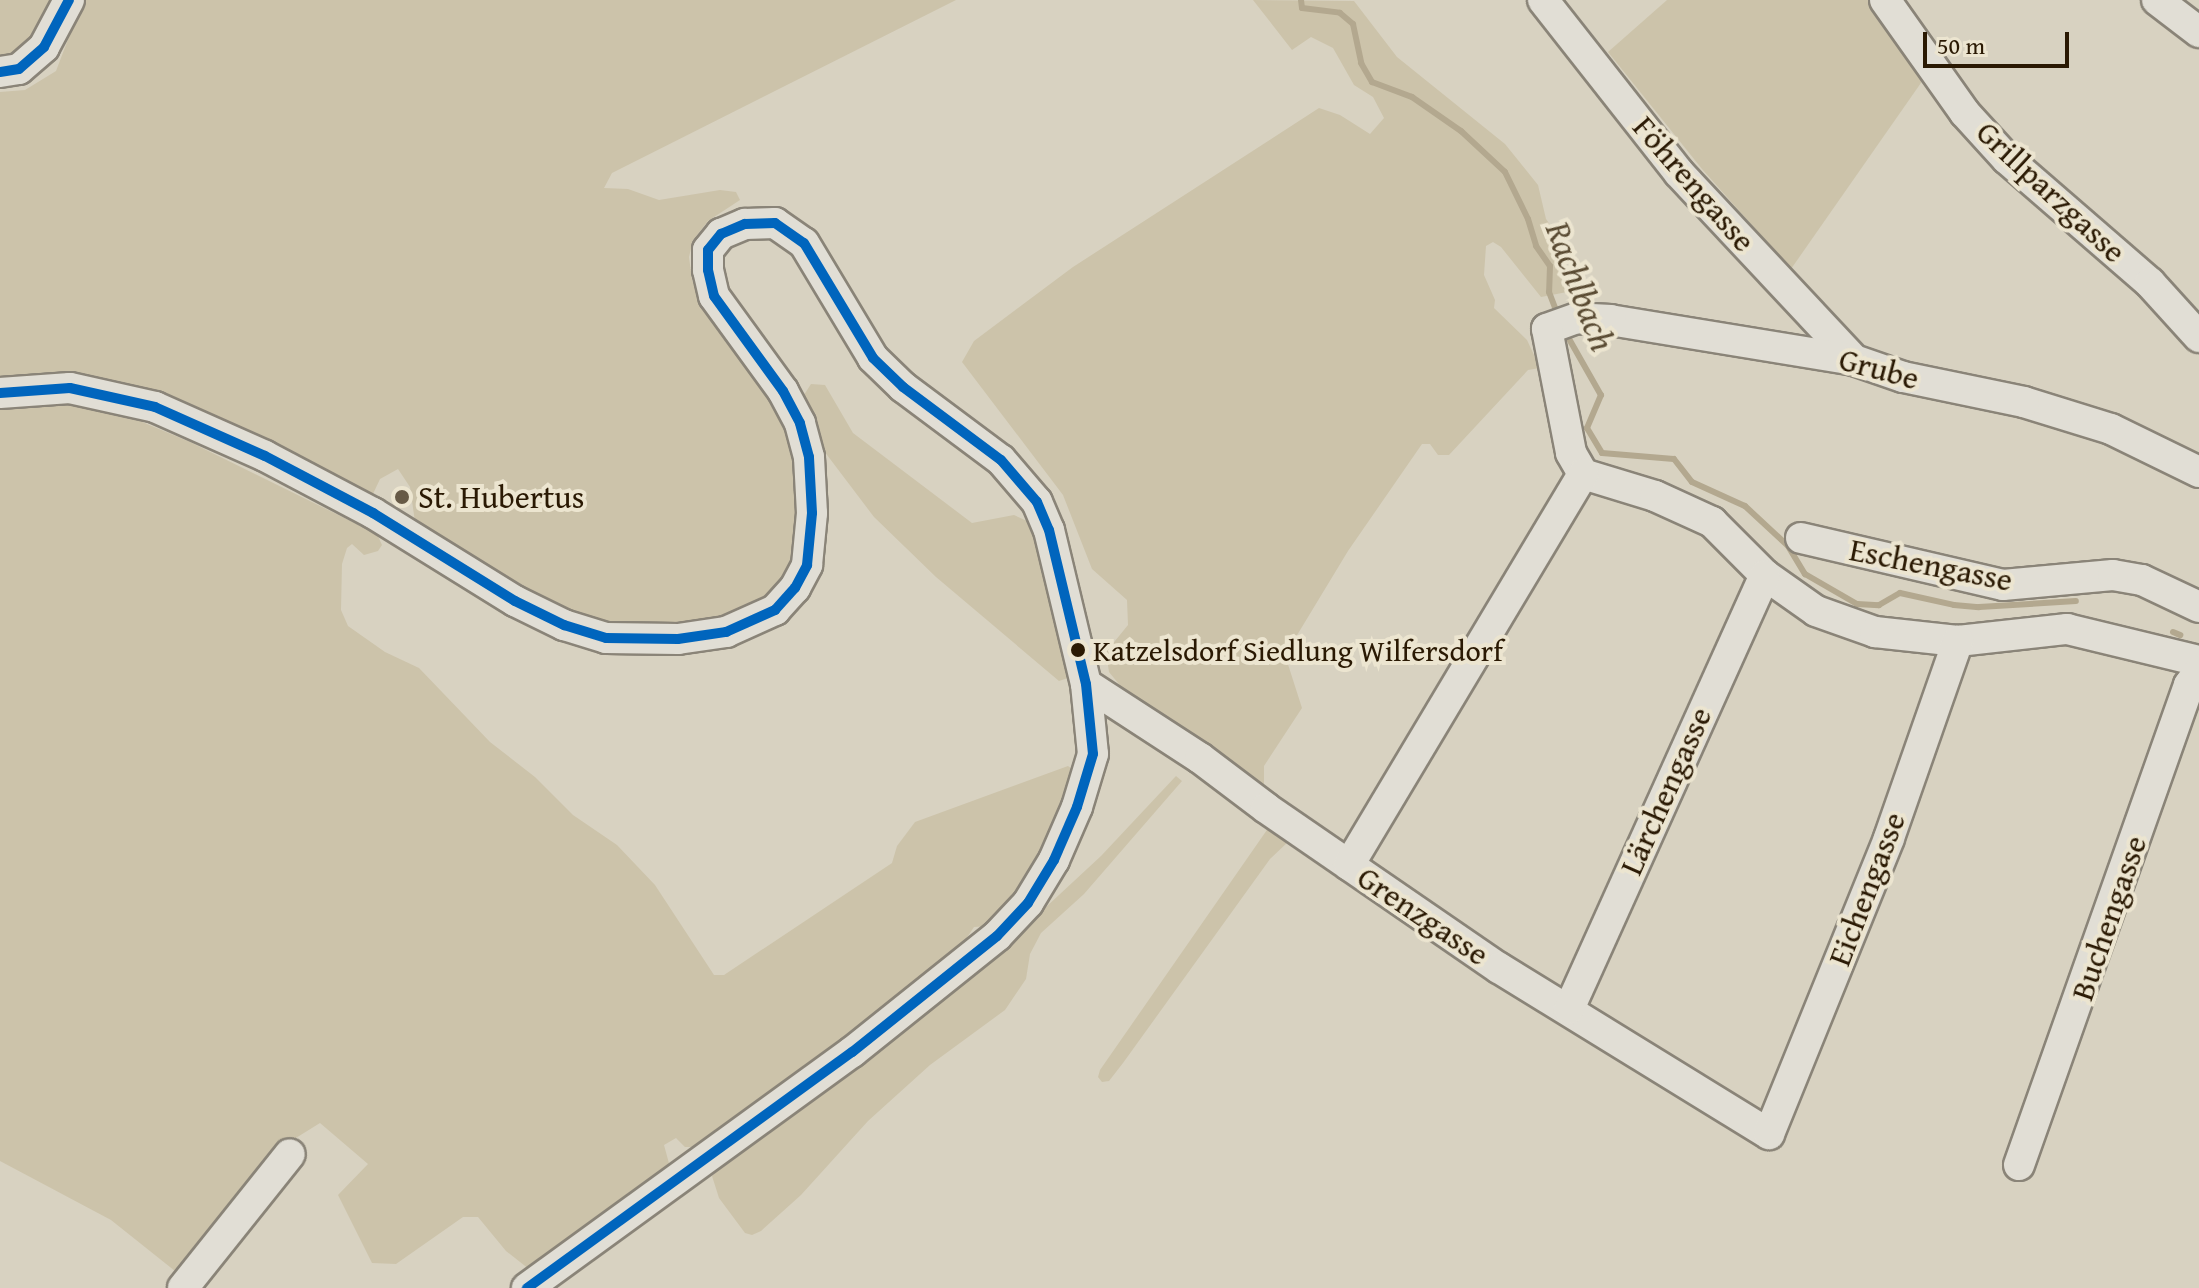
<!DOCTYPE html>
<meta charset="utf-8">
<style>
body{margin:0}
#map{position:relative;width:2199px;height:1288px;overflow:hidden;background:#d8d2c1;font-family:"Gentium Book Plus",serif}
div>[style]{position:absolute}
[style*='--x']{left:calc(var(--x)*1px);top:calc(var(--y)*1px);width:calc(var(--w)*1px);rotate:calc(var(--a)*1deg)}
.green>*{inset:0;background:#ccc3aa}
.stream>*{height:6px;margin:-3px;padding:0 3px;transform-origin:3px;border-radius:3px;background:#b3a88f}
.roads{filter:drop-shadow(2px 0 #8a8478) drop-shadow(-2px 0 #8a8478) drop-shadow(0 2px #8a8478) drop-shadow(0 -2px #8a8478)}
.minor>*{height:30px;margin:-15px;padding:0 15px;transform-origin:15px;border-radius:15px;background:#e1ded5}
.bus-1>*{height:10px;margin:-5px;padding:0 5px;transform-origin:5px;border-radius:5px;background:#0065bd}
.dots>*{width:22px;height:22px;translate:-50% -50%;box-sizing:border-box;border:4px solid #ece5d0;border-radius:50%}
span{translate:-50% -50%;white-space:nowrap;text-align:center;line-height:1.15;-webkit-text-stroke:8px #ece5d0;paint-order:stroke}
.bus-label{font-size:30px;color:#2a1903}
.left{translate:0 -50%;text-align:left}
.street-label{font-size:32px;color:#2a1903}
.poi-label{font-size:32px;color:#2a1903}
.water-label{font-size:34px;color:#5a4b33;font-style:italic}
.scale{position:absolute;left:1923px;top:32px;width:146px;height:36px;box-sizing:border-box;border:4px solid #2a1903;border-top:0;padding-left:10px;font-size:24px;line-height:28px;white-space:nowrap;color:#2a1903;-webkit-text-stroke:6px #ece5d0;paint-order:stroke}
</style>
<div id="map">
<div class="green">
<div style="clip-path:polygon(0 0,62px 0,40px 39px,11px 57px,0 56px)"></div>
<div style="clip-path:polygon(83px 0,956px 0,612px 173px,604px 188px,628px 189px,659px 200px,720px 190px,736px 192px,740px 200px,708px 221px,693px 240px,689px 257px,692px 280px,705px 312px,741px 354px,769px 395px,790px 438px,799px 497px,792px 560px,780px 580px,763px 599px,738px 614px,705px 623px,607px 623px,561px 608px,492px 567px,458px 556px,415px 522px,410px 487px,398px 469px,380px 479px,372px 496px,350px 490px,156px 402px,0 384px,0 92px,25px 90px,56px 71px)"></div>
<div style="clip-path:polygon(1253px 0,1354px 1px,1397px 57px,1505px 144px,1538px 185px,1546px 219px,1568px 250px,1562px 277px,1567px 292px,1541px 297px,1501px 247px,1493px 242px,1486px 246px,1484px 275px,1495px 300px,1494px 308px,1527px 340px,1540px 368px,1528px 370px,1449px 455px,1438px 455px,1430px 444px,1422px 444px,1348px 551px,1285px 655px,1302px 708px,1264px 766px,1264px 791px,1190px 739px,1186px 731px,1169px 724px,1123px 689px,1109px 672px,1106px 652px,1128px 625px,1127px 600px,1092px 569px,1063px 495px,962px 362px,974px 341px,1073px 267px,1319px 108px,1340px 115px,1370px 134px,1384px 118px,1373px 97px,1354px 85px,1333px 48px,1311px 37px,1292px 50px)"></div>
<div style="clip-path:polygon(1667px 0,1869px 0,1923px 80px,1791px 269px,1702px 169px,1608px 52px)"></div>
<div style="clip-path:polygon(811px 384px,825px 385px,853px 433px,972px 523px,1014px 515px,1029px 522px,1038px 545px,1068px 678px,1059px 681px,936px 577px,874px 517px,821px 447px,802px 398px)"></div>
<div style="clip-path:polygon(76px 404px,128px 416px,190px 442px,377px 534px,382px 545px,378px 551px,364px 555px,352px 544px,347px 548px,342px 564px,341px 610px,348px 626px,385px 652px,419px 668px,490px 742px,535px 777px,573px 815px,617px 845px,655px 885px,714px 975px,724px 975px,892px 863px,897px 846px,915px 822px,1068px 766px,1076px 772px,1052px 846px,1020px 893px,988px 926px,974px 927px,962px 945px,826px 1054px,695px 1147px,685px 1147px,676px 1138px,664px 1145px,670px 1167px,534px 1273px,506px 1251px,478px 1217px,463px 1217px,396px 1264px,372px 1263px,338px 1195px,368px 1164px,320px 1123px,283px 1146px,180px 1275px,111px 1220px,0 1161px,0 410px)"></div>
<div style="clip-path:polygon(1176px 776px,1182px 781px,1084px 894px,1041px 933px,1030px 954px,1026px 979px,1005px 1010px,930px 1065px,868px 1121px,801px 1195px,761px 1231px,752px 1235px,745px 1233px,719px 1198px,712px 1176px,739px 1149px,1018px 933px,1101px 856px)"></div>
<div style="clip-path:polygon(1269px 827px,1289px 841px,1270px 859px,1123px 1063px,1109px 1081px,1102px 1082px,1098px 1077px,1100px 1070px)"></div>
</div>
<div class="stream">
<div style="--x:1301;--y:0;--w:8;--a:83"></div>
<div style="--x:1302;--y:8;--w:38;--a:7"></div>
<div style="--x:1340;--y:13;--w:17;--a:40"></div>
<div style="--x:1353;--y:24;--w:40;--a:78"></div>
<div style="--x:1361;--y:63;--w:22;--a:60"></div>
<div style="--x:1372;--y:82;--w:43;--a:20.6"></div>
<div style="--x:1412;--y:97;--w:60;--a:34.8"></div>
<div style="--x:1461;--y:131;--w:60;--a:43"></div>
<div style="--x:1505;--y:172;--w:52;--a:63.9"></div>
<div style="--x:1528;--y:219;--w:28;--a:73"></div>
<div style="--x:1536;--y:246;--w:24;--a:55"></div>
<div style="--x:1550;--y:266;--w:26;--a:92"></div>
<div style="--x:1549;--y:292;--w:26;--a:69"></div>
<div style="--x:1564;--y:330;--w:75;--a:60.4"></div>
<div style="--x:1601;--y:395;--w:36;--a:113"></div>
<div style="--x:1587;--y:428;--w:29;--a:59"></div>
<div style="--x:1602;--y:453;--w:72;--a:4.8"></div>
<div style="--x:1674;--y:459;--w:29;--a:52"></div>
<div style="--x:1692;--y:482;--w:58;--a:24.4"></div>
<div style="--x:1745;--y:506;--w:59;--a:42.9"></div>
<div style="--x:1788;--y:546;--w:33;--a:59"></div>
<div style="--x:1805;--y:574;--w:60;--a:30"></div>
<div style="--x:1857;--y:604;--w:22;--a:3"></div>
<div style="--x:1879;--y:605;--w:24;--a:-30"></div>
<div style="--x:1900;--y:593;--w:55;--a:12.5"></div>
<div style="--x:1954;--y:605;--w:25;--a:5"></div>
<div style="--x:1979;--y:607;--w:97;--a:-3.5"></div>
<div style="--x:2173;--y:632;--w:8;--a:23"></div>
</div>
<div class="roads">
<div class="minor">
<div style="--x:1543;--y:0;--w:220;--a:51.8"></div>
<div style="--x:1679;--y:173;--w:256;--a:46.9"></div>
<div style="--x:1885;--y:0;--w:138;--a:54.7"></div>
<div style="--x:1965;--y:113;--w:62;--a:47.6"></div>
<div style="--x:2007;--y:159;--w:189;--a:40.9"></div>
<div style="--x:2150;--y:283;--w:73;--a:47.8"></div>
<div style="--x:2157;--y:0;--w:53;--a:37.3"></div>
<div style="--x:0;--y:72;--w:19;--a:-9"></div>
<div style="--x:19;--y:69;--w:33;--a:-41"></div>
<div style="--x:44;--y:47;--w:53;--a:-62"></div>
<div style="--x:0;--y:393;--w:70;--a:-4.1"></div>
<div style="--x:70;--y:388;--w:87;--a:12.6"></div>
<div style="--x:155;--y:407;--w:120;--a:24"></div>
<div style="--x:265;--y:456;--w:122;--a:27.8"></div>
<div style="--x:373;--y:513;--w:167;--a:31.8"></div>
<div style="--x:515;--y:601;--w:55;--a:26.1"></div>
<div style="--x:564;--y:625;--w:44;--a:17.2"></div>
<div style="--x:606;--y:638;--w:72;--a:0.8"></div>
<div style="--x:678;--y:639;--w:49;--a:-8.3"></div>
<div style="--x:726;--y:632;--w:54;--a:-24.2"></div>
<div style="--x:775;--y:610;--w:30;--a:-48"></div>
<div style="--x:795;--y:588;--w:26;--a:-62"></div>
<div style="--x:807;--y:565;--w:52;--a:-84.5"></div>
<div style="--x:812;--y:513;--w:56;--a:-93.1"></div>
<div style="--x:809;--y:457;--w:35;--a:-105"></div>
<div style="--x:800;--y:423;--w:36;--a:-118"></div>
<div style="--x:783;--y:391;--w:117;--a:-126"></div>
<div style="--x:714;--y:296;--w:27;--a:-103"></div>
<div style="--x:708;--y:270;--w:20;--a:-90"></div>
<div style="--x:708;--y:250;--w:21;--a:-51"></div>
<div style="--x:721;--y:234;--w:26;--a:-23"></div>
<div style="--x:745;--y:224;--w:30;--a:-2"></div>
<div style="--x:775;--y:223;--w:35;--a:35"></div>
<div style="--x:804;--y:243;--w:134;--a:59"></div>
<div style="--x:873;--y:358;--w:42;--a:44"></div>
<div style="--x:903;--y:387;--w:122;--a:36.7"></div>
<div style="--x:1001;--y:460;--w:55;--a:49.4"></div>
<div style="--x:1037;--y:502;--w:30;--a:67"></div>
<div style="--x:1049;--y:530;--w:158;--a:76.5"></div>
<div style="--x:1086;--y:684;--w:70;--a:84.3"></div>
<div style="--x:1093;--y:754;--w:55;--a:106.8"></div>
<div style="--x:1077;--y:807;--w:58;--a:113.5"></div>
<div style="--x:1054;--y:860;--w:50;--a:121.2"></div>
<div style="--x:1028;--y:903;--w:45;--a:133.2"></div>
<div style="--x:997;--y:936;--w:186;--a:141.3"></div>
<div style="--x:852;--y:1052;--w:402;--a:144"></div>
<div style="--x:2199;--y:472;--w:98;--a:-154"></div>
<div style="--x:2111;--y:429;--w:91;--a:-162.8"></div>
<div style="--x:2024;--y:402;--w:124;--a:-168.3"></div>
<div style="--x:1903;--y:377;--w:52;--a:-160.9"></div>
<div style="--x:1854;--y:360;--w:246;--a:-170.7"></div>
<div style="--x:1611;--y:320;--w:34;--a:-177"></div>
<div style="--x:1577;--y:318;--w:32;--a:160"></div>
<div style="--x:1547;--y:329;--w:126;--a:79"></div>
<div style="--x:1571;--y:453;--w:24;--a:60"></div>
<div style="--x:1583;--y:474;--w:75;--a:17"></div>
<div style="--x:1655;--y:496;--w:63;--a:24.5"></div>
<div style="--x:1712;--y:522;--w:75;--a:45"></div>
<div style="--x:1765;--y:575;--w:62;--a:35.2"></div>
<div style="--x:1816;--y:611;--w:63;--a:19.6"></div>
<div style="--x:1875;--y:632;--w:83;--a:6.2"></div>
<div style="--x:1958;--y:641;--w:110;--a:-6.3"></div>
<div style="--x:2067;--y:629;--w:136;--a:13.6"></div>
<div style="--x:1801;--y:538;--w:207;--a:13.1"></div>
<div style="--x:2003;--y:585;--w:110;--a:-5.2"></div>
<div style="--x:2113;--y:575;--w:29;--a:10"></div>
<div style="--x:2142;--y:580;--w:63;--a:25.3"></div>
<div style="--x:1086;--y:684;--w:136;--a:33"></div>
<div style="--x:1200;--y:758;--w:83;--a:37.1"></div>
<div style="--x:1266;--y:808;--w:283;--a:34.5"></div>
<div style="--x:1499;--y:968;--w:317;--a:31.6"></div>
<div style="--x:1769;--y:1134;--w:319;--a:-67.9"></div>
<div style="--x:1889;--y:838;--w:209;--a:-70.7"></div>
<div style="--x:1349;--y:865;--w:456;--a:-59.1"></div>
<div style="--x:1569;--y:1009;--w:476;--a:-65.7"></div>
<div style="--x:2019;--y:1165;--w:509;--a:-70.5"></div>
<div style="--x:2189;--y:685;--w:17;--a:-54"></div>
<div style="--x:183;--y:1288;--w:171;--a:-51.4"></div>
</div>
</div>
<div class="bus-1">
<div style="--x:0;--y:72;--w:19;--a:-9"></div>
<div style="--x:19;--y:69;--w:33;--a:-41"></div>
<div style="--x:44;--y:47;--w:53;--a:-62"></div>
<div style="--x:0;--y:393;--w:70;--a:-4.1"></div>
<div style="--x:70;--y:388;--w:87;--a:12.6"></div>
<div style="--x:155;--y:407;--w:120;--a:24"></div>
<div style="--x:265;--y:456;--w:122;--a:27.8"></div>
<div style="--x:373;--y:513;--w:167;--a:31.8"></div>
<div style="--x:515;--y:601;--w:55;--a:26.1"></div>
<div style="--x:564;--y:625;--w:44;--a:17.2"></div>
<div style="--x:606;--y:638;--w:72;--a:0.8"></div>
<div style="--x:678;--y:639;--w:49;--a:-8.3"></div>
<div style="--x:726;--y:632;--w:54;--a:-24.2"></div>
<div style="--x:775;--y:610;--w:30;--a:-48"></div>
<div style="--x:795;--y:588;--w:26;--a:-62"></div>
<div style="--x:807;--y:565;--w:52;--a:-84.5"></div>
<div style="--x:812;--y:513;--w:56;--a:-93.1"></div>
<div style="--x:809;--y:457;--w:35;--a:-105"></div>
<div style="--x:800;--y:423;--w:36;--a:-118"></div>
<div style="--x:783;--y:391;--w:117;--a:-126"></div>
<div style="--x:714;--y:296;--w:27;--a:-103"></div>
<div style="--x:708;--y:270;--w:20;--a:-90"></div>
<div style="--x:708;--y:250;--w:21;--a:-51"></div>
<div style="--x:721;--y:234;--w:26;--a:-23"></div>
<div style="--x:745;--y:224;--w:30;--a:-2"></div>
<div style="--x:775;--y:223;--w:35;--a:35"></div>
<div style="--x:804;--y:243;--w:134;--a:59"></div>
<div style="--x:873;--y:358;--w:42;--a:44"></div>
<div style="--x:903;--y:387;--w:122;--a:36.7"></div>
<div style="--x:1001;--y:460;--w:55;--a:49.4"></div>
<div style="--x:1037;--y:502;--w:30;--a:67"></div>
<div style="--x:1049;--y:530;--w:158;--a:76.5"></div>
<div style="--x:1086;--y:684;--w:70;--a:84.3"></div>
<div style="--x:1093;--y:754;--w:55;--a:106.8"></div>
<div style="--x:1077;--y:807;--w:58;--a:113.5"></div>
<div style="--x:1054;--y:860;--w:50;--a:121.2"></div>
<div style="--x:1028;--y:903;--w:45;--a:133.2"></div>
<div style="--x:997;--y:936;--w:186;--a:141.3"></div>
<div style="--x:852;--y:1052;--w:402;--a:144"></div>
</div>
<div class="dots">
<div style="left:402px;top:497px;background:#675a46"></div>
<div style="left:1078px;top:650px;background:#2a1903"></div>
</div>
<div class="bus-label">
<span class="left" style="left:1093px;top:650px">Katzelsdorf Siedlung Wilfersdorf</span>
</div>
<div class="street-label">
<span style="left:1694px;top:184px;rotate:49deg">Föhrengasse</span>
<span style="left:2051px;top:192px;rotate:43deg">Grillparzgasse</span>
<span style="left:1879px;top:369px;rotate:15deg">Grube</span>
<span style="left:1931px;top:565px;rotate:11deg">Eschengasse</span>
<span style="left:1666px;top:791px;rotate:-66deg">Lärchengasse</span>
<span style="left:1867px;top:889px;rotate:-69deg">Eichengasse</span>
<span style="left:1423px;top:916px;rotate:34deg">Grenzgasse</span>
<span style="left:2109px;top:918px;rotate:-71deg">Buchengasse</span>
</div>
<div class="poi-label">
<span class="left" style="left:418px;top:497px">St. Hubertus</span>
</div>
<div class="water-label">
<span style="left:1581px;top:286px;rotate:69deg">Rachlbach</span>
</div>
<div class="scale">50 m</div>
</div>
